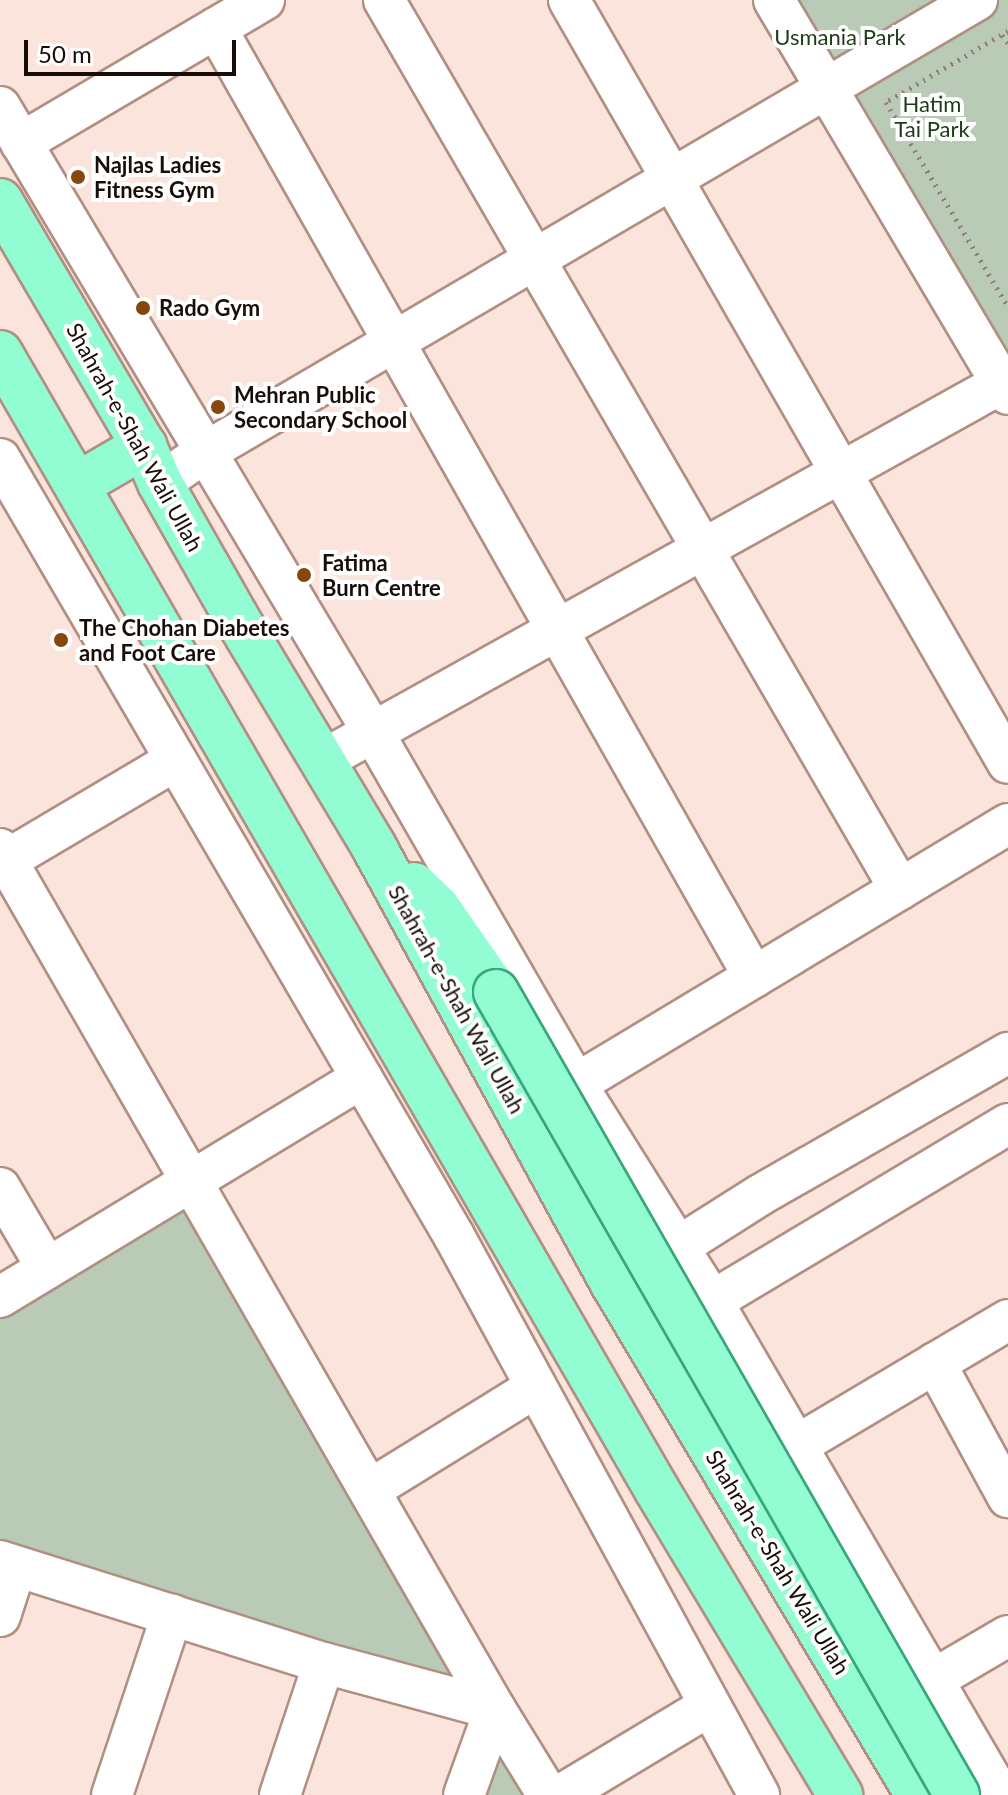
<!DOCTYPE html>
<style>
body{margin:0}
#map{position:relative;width:1008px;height:1795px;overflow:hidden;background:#fbe4dc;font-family:Lato,sans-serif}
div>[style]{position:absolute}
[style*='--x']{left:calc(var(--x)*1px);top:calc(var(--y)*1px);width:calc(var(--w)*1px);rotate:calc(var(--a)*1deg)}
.green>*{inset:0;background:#b9cab6}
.path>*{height:5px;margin-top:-2.5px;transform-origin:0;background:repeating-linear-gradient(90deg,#917f78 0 2px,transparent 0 8px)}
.roads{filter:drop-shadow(2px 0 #b18f82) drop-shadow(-2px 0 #b18f82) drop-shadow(0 2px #b18f82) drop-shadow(0 -2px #b18f82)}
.minor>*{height:40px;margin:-20px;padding:0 20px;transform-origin:20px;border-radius:20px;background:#fff}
.major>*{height:44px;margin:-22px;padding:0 22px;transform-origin:22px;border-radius:22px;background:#92fcd2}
.bridges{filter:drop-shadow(2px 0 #39a778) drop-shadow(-2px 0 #39a778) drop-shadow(0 2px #39a778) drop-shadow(0 -2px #39a778)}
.major-bridge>*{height:44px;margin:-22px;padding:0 22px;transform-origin:22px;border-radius:22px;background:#92fcd2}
.dots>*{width:22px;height:22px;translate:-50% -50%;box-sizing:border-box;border:4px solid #fff;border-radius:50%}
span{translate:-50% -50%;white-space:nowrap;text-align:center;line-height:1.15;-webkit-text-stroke:8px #fff;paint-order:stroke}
.park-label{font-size:22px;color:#1b3c16}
.poi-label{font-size:22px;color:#190d08;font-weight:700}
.left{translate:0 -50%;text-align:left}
.street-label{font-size:22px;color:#190d08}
.scale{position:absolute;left:24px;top:40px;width:212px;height:36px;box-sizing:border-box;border:4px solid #190d08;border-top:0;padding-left:10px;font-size:24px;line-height:28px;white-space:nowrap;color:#190d08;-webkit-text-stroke:6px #fff;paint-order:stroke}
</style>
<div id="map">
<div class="green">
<div style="clip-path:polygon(774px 0,1008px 0,1008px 394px)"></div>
<div style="clip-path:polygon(198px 1191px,544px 1795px,459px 1795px,490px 1708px,0 1561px,0 1297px)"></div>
</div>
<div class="path">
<div style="--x:1008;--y:31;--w:141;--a:149.8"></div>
<div style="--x:886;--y:102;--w:239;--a:59.2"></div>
<div style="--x:1002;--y:35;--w:10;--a:53"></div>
</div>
<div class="roads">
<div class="minor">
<div style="--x:384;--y:0;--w:1028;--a:59.87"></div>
<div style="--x:569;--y:0;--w:880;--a:60.09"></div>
<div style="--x:774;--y:0;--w:458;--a:59.3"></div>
<div style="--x:216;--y:28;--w:1091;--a:60.45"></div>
<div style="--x:0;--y:107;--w:730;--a:59.18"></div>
<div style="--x:374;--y:734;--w:404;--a:60"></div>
<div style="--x:576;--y:1084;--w:256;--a:57.9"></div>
<div style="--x:712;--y:1301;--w:572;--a:59.76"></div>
<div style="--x:21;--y:143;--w:282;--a:-30.5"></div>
<div style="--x:0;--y:459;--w:900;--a:59.7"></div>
<div style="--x:454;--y:1236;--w:637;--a:61.38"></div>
<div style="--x:160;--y:483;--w:53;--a:-34.3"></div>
<div style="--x:204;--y:453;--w:896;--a:-30.37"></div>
<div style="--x:323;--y:760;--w:777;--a:-29.04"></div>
<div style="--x:0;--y:849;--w:992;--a:60.08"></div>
<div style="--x:495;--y:1709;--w:101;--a:58.4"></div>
<div style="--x:0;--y:864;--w:204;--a:-30.6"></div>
<div style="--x:576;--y:1084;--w:504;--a:-31.04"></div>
<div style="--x:0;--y:1188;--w:93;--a:59.6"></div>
<div style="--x:656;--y:1261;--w:123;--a:-32.4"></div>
<div style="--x:760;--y:1195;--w:286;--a:-29.8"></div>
<div style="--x:0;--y:1297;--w:423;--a:-31.2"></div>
<div style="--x:689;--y:1315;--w:372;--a:-30.9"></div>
<div style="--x:935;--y:1363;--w:153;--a:61.4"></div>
<div style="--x:774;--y:1459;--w:272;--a:-30.7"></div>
<div style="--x:371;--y:1489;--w:194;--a:-31.7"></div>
<div style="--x:0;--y:1561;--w:340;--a:17.5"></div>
<div style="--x:324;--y:1663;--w:177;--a:15.1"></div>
<div style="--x:495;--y:1709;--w:91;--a:109.8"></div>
<div style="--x:0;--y:1616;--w:52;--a:-72.3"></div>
<div style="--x:912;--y:1692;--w:111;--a:-30.3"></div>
<div style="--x:112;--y:1795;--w:190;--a:-71.6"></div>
<div style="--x:280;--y:1795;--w:139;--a:-71.6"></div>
<div style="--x:561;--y:1795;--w:173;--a:-31"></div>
</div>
<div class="major">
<div style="--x:0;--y:201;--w:284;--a:59.6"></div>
<div style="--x:144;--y:446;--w:40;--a:66.6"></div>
<div style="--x:160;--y:483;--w:154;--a:60.4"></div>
<div style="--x:236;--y:617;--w:268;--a:59"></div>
<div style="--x:374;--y:847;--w:499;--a:61.3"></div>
<div style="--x:614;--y:1285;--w:594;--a:59.2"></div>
<div style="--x:0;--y:353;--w:1313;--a:59.98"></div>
<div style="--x:657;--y:1490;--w:356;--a:59"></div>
<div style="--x:77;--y:485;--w:78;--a:-30.2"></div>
<div style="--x:414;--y:885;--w:32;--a:44"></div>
<div style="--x:437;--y:907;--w:103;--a:55.2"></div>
</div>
</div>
<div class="bridges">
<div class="major-bridge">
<div style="--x:496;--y:992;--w:926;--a:60.14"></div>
</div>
</div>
<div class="dots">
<div style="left:78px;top:177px;background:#86460c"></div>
<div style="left:143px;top:308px;background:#86460c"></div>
<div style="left:218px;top:407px;background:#86460c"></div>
<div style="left:304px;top:575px;background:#86460c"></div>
<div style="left:61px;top:640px;background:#86460c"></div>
</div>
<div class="park-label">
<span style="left:840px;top:37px">Usmania Park</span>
<span style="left:932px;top:116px">Hatim<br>Tai Park</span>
</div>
<div class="poi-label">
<span class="left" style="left:94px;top:177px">Najlas Ladies<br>Fitness Gym</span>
<span class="left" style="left:159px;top:308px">Rado Gym</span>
<span class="left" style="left:234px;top:407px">Mehran Public<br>Secondary School</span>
<span class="left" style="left:322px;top:575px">Fatima<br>Burn Centre</span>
<span class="left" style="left:79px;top:640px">The Chohan Diabetes<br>and Foot Care</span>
</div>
<div class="street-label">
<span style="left:135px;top:437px;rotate:61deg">Shahrah-e-Shah Wali Ullah</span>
<span style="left:457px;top:999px;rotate:61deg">Shahrah-e-Shah Wali Ullah</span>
<span style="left:778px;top:1562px;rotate:59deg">Shahrah-e-Shah Wali Ullah</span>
</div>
<div class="scale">50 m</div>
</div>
